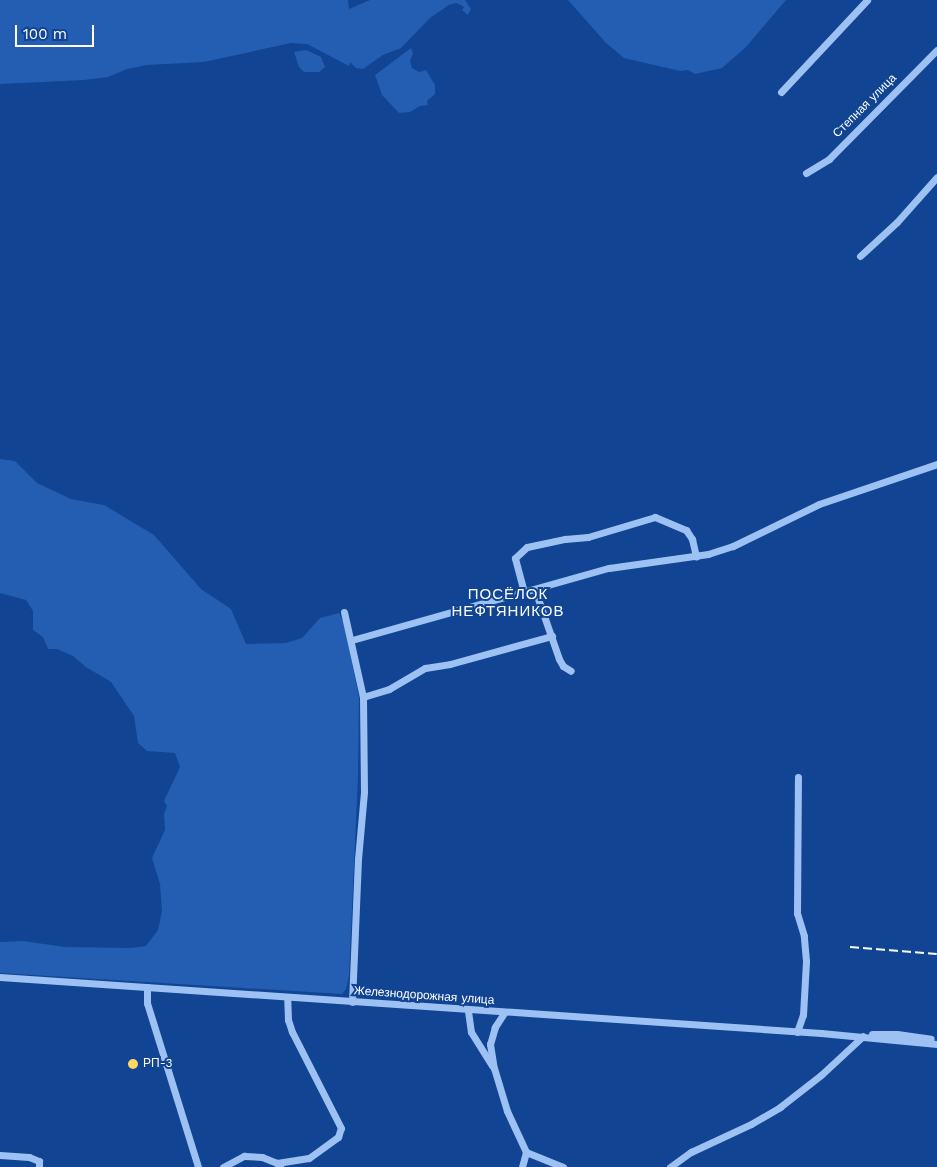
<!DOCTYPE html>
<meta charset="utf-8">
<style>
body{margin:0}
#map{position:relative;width:937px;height:1167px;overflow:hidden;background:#114492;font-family:"Work Sans",sans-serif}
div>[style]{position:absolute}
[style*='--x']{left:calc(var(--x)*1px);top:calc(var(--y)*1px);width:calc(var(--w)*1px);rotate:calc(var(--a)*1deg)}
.green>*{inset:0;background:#235eb2}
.minor>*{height:7px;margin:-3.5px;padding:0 3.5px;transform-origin:3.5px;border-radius:3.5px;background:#9ec1f3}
.rail>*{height:2px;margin-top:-1px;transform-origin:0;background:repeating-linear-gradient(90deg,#fff 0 9px,transparent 0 13px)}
.dots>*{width:14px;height:14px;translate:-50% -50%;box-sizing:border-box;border:2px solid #114492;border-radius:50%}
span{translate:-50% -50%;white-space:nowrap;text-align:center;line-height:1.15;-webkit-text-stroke:4px #114492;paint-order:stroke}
.street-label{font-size:12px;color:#fff}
.poi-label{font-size:12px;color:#fff}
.left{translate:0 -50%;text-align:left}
.quarter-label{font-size:15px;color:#fff;letter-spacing:1px}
.scale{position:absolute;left:15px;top:25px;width:79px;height:22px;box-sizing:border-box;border:2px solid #fff;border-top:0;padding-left:6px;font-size:15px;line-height:18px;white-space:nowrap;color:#fff;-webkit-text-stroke:4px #114492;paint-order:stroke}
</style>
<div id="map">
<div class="green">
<div style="clip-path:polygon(0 0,348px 0,349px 9px,370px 0,465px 0,471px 9px,468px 15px,462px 10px,464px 7px,461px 5px,456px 3px,449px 5px,430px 18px,401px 48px,383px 55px,363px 69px,356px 68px,350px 62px,349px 66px,307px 44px,291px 43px,204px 62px,147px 65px,127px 69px,108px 77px,84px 80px,0 84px)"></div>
<div style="clip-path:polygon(568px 0,786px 0,746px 47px,722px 68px,695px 74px,688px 70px,680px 71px,624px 58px,606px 43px)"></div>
<div style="clip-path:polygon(411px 48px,413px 53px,410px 61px,412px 68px,419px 72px,426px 70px,435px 85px,435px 94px,427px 101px,428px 105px,420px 106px,410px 112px,399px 113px,382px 95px,375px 75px)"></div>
<div style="clip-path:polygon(306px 50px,321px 57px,325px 67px,319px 72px,304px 72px,299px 67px,294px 52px)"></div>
<div style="clip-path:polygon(0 459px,15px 461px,37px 483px,71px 499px,104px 505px,154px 535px,201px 589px,231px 609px,246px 644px,286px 643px,302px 638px,320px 618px,339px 613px,344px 623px,359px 698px,358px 777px,349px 976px,346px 989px,342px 994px,0 973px,0 942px,23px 941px,65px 947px,131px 948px,146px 946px,158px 930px,162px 911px,160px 884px,152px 858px,165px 830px,164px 814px,167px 806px,164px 801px,180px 767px,175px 753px,147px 751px,138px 743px,134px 716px,111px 682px,86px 667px,73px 656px,57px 649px,48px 649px,43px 637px,33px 630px,33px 611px,26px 600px,0 593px)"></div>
</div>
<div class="minor">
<div style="--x:781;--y:92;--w:126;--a:-46.9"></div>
<div style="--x:806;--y:173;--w:27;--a:-31"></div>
<div style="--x:829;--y:159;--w:153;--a:-45.3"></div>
<div style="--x:860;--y:256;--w:50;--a:-42.6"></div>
<div style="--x:897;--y:222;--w:60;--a:-48.4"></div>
<div style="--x:535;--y:590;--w:73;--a:70.8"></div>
<div style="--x:559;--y:659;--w:8;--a:60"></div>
<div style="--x:563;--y:666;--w:9;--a:32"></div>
<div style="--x:524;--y:592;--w:35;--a:-105"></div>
<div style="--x:515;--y:558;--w:16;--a:-43"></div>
<div style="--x:527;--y:547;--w:39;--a:-12"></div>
<div style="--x:565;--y:539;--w:23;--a:-5"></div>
<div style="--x:588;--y:537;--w:70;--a:-16.6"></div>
<div style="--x:655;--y:517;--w:34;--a:23"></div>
<div style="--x:686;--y:530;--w:11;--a:56"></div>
<div style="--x:692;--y:539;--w:18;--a:77"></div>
<div style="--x:344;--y:612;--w:87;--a:77.4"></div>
<div style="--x:363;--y:697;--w:95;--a:89.4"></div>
<div style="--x:364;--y:792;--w:67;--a:95.1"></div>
<div style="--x:358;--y:859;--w:143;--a:92.4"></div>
<div style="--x:352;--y:640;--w:267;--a:-15.7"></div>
<div style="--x:609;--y:568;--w:100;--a:-8"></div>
<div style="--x:708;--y:554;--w:26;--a:-18"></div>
<div style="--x:733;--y:546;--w:96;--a:-26"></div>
<div style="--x:819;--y:504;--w:125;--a:-18.7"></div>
<div style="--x:363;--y:697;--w:27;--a:-17"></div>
<div style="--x:389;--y:689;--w:42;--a:-30.3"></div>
<div style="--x:425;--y:668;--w:25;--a:-9"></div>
<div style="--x:450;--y:664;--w:106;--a:-15.4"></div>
<div style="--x:0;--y:977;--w:823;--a:3.9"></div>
<div style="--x:821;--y:1033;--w:117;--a:5.4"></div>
<div style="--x:147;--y:987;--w:16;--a:90"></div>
<div style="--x:147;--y:1003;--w:172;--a:72.7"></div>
<div style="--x:468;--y:1011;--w:21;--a:82"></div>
<div style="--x:471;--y:1032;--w:40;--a:58"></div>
<div style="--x:504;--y:1013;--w:17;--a:123"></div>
<div style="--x:495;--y:1027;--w:18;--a:106"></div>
<div style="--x:490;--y:1044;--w:24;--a:81"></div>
<div style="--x:494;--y:1068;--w:45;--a:73.2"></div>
<div style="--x:507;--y:1111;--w:45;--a:65.1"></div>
<div style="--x:526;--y:1152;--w:16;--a:105"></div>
<div style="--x:797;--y:1032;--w:18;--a:-71"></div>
<div style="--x:803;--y:1015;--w:54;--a:-86.8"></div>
<div style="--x:806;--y:961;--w:25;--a:-95"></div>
<div style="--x:804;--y:936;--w:24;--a:-107"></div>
<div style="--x:797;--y:913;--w:136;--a:-89.6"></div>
<div style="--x:872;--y:1034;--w:25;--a:0"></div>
<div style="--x:897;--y:1034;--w:34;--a:8"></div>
<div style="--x:526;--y:1152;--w:40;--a:22"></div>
<div style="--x:0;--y:1155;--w:29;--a:4"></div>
<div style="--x:29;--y:1157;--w:11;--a:22"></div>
<div style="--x:39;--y:1161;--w:6;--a:90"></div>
<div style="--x:277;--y:1163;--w:32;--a:-9"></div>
<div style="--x:309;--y:1158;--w:36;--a:-36"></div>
<div style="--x:338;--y:1137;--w:9;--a:-72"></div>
<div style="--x:341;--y:1128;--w:108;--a:-117"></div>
<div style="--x:292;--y:1032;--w:13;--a:-108"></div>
<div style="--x:288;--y:1020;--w:23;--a:-92"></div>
<div style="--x:223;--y:1167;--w:24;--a:-28"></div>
<div style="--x:244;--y:1156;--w:18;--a:3"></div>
<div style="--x:262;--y:1157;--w:16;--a:22"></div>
<div style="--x:277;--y:1163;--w:4;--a:45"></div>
<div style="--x:670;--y:1167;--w:26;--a:-36"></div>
<div style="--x:691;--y:1152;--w:66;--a:-25"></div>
<div style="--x:751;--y:1124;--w:34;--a:-30"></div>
<div style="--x:780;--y:1107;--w:52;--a:-38"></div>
<div style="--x:821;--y:1075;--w:57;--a:-42.9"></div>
</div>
<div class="rail">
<div style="--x:850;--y:947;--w:87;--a:4.6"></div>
</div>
<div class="dots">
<div style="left:133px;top:1064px;background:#ffd760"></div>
</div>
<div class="street-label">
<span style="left:865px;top:106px;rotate:-45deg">Степная улица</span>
<span style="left:424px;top:996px;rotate:4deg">Железнодорожная улица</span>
</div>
<div class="poi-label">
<span class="left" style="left:143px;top:1064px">РП-3</span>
</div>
<div class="quarter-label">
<span style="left:508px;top:603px">ПОСЁЛОК<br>НЕФТЯНИКОВ</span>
</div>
<div class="scale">100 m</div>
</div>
